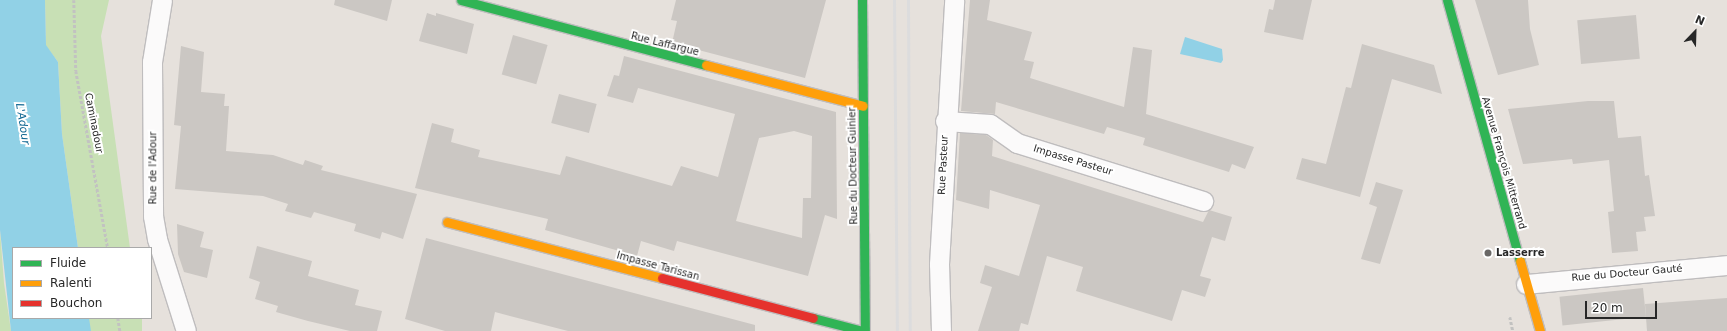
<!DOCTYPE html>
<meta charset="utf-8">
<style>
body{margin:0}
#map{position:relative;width:1727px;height:331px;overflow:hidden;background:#e6e1dc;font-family:"DejaVu Sans",sans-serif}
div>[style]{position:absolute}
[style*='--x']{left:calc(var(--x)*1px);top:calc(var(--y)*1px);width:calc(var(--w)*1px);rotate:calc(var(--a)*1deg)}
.green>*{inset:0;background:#c8e0b5;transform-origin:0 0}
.water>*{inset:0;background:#91d1e6}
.building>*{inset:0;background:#cbc7c3;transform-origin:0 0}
.path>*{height:2.5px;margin-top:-1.25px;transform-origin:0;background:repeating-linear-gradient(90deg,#c2c2c1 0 3px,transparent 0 5px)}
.roads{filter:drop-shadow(1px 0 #bfbdbe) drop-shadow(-1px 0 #bfbdbe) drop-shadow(0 1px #bfbdbe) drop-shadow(0 -1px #bfbdbe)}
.street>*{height:19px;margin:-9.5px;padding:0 9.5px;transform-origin:9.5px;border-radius:9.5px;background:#fbfafa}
.fast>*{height:9px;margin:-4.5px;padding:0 4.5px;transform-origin:4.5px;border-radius:4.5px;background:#30b455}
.slow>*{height:9px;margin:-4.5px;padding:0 4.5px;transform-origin:4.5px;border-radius:4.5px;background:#ff9f0a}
.jam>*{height:9px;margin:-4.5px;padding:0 4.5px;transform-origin:4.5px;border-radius:4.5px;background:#e5322d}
.rail>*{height:3px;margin:-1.5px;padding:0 1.5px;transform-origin:1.5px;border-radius:1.5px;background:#dcdcdd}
.dots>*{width:11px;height:11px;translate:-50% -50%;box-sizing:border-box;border:2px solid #fff;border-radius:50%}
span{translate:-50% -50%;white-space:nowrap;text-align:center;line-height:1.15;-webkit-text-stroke:4px #fff;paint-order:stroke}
.street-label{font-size:10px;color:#272727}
.poi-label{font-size:10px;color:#272727;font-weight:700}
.left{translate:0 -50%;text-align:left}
.water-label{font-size:11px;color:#106792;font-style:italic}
.legend{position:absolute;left:12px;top:247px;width:140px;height:72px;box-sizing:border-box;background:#fff;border:1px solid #a9a9a9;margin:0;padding:5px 7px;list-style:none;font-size:12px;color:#272727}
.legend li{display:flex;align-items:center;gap:8px;height:20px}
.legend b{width:20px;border:1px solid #a9a9a9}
.north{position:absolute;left:1675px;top:12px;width:40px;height:40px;-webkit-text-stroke:3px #fff;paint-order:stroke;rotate:23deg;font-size:11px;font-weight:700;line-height:16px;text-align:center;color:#272727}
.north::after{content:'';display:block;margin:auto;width:14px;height:18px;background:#272727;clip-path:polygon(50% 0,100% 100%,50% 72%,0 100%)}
.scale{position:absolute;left:1585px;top:301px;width:72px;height:18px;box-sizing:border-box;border:2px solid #272727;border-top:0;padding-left:5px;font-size:12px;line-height:14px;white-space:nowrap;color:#272727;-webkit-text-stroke:3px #fff;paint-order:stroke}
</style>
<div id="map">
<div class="green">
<div style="clip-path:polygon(45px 0,109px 0,101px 36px,130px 248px,78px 248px,62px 134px,58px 62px,46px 46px)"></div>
<div style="clip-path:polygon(0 230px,4px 283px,11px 331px,0 331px)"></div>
<div style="left:89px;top:318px;width:53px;height:13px"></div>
</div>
<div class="water">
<div style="clip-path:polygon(0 0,45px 0,46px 45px,58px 62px,62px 134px,78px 248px,13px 248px,13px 318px,89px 318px,91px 331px,11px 331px,0 230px)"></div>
<div style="clip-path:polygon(1185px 37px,1222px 49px,1223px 60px,1221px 63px,1180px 54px)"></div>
</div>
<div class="building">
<div style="clip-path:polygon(335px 0,392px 0,387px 21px,334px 5px)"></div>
<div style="clip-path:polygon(676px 0,826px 0,805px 78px,672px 43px,677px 21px,671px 20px)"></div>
<div style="clip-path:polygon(970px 0,990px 0,987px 20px,1032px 32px,1024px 60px,1034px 62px,1030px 78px,1124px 107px,1133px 47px,1152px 50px,1146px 114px,1254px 147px,1245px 169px,1232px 164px,1229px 172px,1143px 145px,1145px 138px,1107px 127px,1104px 134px,996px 102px,995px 114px,961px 111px)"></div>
<div style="clip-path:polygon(1275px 0,1312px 0,1303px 40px,1264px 32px,1269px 9px,1273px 10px)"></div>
<div style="clip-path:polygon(1475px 0,1528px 0,1530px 29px,1539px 65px,1498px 75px)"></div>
<div style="clip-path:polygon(427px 13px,436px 16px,436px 13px,474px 24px,467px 54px,419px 41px)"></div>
<div style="left:1636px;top:15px;width:44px;height:59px;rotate:85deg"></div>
<div style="left:513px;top:35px;width:36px;height:41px;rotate:16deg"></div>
<div style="clip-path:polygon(1362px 44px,1434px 65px,1442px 94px,1392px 79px,1360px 197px,1296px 179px,1302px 158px,1326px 164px,1346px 87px,1351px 88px)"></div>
<div style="clip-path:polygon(181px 46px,204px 52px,201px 92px,225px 94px,224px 106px,229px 106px,226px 151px,273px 155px,303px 165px,305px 160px,323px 166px,321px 170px,417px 194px,403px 239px,382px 232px,380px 239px,354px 231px,356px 224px,314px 212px,311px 218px,285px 211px,288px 204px,263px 196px,175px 189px,181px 126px,174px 125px)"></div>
<div style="clip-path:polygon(evenodd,624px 56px,836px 112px,837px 219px,825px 215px,808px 276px,677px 241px,674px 251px,641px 241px,637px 256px,545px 230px,548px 219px,415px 188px,432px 123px,454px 129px,451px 142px,480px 150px,478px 157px,560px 175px,566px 156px,672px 186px,681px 166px,718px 177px,735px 114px,638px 88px,633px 103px,607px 96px,614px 75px,619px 76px,624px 56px,794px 131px,812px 136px,811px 198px,803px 198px,802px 238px,736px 221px,759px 138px,794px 131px)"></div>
<div style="left:559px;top:94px;width:39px;height:30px;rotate:15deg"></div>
<div style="clip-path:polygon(1588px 101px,1614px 101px,1618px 138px,1641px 136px,1645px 176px,1649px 175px,1655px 216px,1644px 217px,1646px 231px,1636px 232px,1638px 251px,1612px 253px,1608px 212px,1614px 211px,1609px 160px,1573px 164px,1572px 159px,1523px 164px,1508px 109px)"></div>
<div style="clip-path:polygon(960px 133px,986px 135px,993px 140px,992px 156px,1203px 222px,1209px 210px,1232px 217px,1225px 241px,1212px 237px,1200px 276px,1211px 279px,1205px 297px,1182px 290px,1172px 321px,1076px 291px,1083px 267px,1047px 256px,1028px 325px,1021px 323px,1019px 331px,978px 331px,992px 287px,980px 283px,985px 265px,1019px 276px,1040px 205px,990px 190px,989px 209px,956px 200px)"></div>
<div style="clip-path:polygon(1376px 182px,1403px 190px,1380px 264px,1361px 259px,1377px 207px,1369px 204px)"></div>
<div style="clip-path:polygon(177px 224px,204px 232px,200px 247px,213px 250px,207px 278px,184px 272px,178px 254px)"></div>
<div style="clip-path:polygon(426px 238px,755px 325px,755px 331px,568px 331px,495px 312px,491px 331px,445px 331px,405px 319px)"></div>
<div style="clip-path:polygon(257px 246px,312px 261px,308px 276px,359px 290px,355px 305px,382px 311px,377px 331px,350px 331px,308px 321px,276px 312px,278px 306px,255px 299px,260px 282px,249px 278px)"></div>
<div style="left:1643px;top:288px;width:29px;height:84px;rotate:84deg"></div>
<div style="clip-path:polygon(1727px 298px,1727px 331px,1647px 331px,1645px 304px)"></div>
</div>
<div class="path">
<div style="--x:74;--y:0;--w:71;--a:88.4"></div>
<div style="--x:76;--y:71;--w:180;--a:79.8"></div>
<div style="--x:1510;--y:317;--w:14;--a:78"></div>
<div style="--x:118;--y:318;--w:13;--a:81"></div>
</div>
<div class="roads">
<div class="street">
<div style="--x:162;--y:0;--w:63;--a:99.2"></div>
<div style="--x:152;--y:62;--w:154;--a:89.6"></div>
<div style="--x:153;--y:216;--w:23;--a:80"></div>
<div style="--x:157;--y:239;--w:96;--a:72.5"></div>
<div style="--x:945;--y:121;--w:45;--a:3.8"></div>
<div style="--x:990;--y:124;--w:33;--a:35"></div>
<div style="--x:1017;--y:143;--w:195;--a:17.3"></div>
<div style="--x:1526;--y:284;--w:202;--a:-5.4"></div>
<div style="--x:941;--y:331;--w:67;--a:-91.7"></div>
<div style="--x:939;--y:264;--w:264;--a:-86.7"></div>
</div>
<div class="fast">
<div style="--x:461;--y:0;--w:253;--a:14.9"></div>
<div style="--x:862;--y:0;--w:331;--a:89.5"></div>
<div style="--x:1447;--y:0;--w:271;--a:74.4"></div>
<div style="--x:813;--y:318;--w:52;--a:14.6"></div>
</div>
<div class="slow">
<div style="--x:706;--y:65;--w:162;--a:14.6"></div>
<div style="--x:447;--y:222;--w:222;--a:14.6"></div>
<div style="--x:1520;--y:261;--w:73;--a:74.1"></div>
</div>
<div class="jam">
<div style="--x:662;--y:278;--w:156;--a:14.8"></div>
</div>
</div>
<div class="rail">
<div style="--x:894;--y:0;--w:331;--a:89.5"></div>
<div style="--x:908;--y:0;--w:331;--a:89.7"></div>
</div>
<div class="dots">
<div style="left:1488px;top:253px;background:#6a6866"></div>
</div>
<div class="street-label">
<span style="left:665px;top:44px;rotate:14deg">Rue Laffargue</span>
<span style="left:94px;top:123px;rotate:79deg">Caminadour</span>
<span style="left:1073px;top:160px;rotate:17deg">Impasse Pasteur</span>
<span style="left:1504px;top:163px;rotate:74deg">Avenue François Mitterrand</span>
<span style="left:943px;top:165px;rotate:-87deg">Rue Pasteur</span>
<span style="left:853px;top:166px;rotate:-91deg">Rue du Docteur Guinier</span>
<span style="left:153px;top:168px;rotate:-90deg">Rue de l'Adour</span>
<span style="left:658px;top:266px;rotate:15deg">Impasse Tarissan</span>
<span style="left:1627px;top:273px;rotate:-5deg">Rue du Docteur Gauté</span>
</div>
<div class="poi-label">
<span class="left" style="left:1496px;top:253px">Lasserre</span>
</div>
<div class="water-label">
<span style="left:22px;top:124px;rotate:81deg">L'Adour</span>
</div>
<ul class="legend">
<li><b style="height:5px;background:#30b455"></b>Fluide</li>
<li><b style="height:5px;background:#ff9f0a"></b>Ralenti</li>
<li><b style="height:5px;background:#e5322d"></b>Bouchon</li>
</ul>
<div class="north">N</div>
<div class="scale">20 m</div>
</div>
